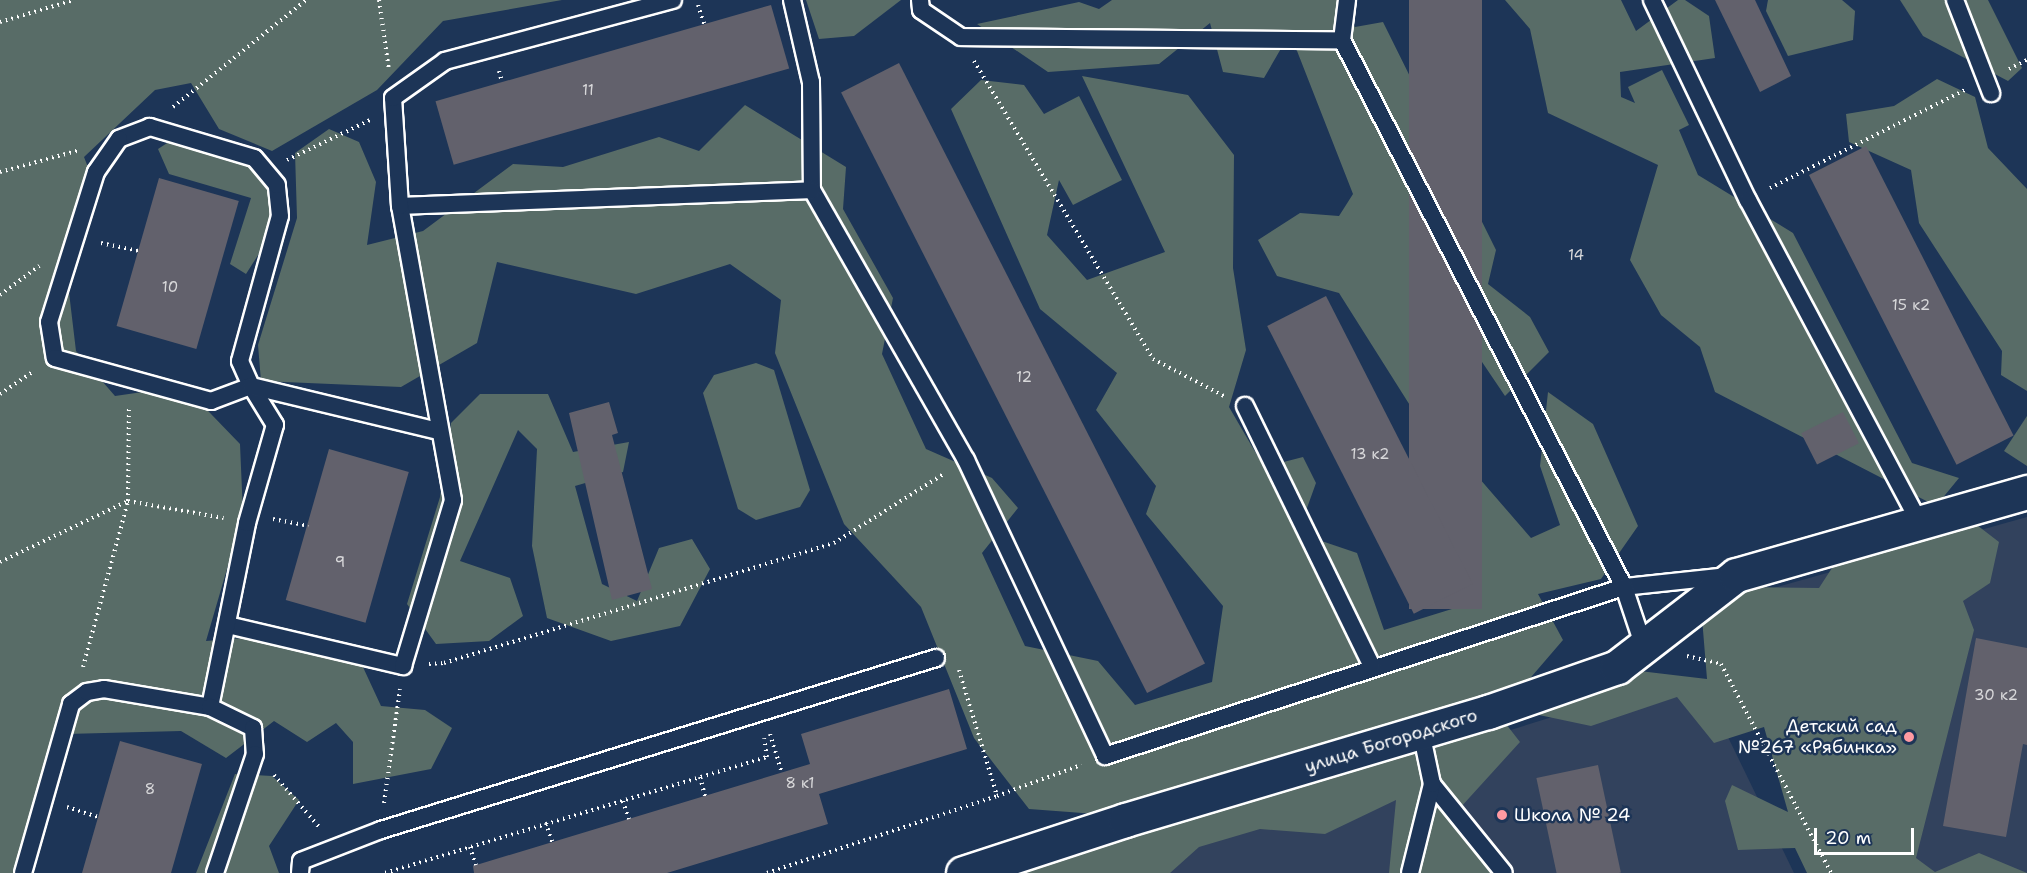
<!DOCTYPE html>
<meta charset="utf-8">
<style>
body{margin:0}
#map{position:relative;width:2027px;height:873px;overflow:hidden;background:#1d3557;font-family:"Shantell Sans",sans-serif}
div>[style]{position:absolute}
[style*='--x']{left:calc(var(--x)*1px);top:calc(var(--y)*1px);width:calc(var(--w)*1px);rotate:calc(var(--a)*1deg)}
.built>*{inset:0;background:#32425d}
.green>*{inset:0;background:#586c67}
.building>*{inset:0;background:#62616c;transform-origin:0 0}
.path>*{height:4px;margin-top:-2px;transform-origin:0;background:repeating-linear-gradient(90deg,#fff 0 1.5px,transparent 0 6px)}
.roads{filter:drop-shadow(2px 0 #fff) drop-shadow(-2px 0 #fff) drop-shadow(0 2px #fff) drop-shadow(0 -2px #fff)}
.lane>*{height:16px;margin:-8px;padding:0 8px;transform-origin:8px;border-radius:8px;background:#1d3557}
.street>*{height:33px;margin:-16.5px;padding:0 16.5px;transform-origin:16.5px;border-radius:16.5px;background:#1d3557}
.dots>*{width:16px;height:16px;translate:-50% -50%;box-sizing:border-box;border:3px solid #1d3557;border-radius:50%}
span{translate:-50% -50%;white-space:nowrap;text-align:center;line-height:1.15;-webkit-text-stroke:5px #1d3557;paint-order:stroke}
.number-label{font-size:15px;color:#d8d8da}
.number-label span{-webkit-text-stroke-width:0}
.poi-label{font-size:18px;color:#fff}
.right{translate:-100% -50%;text-align:right}
.left{translate:0 -50%;text-align:left}
.street-label{font-size:18px;color:#fff}
.scale{position:absolute;left:1814px;top:828px;width:100px;height:27px;box-sizing:border-box;border:3px solid #fff;border-top:0;padding-left:8px;font-size:18px;line-height:21px;white-space:nowrap;color:#fff;-webkit-text-stroke:4px #1d3557;paint-order:stroke}
</style>
<div id="map">
<div class="built">
<div style="clip-path:polygon(2027px 517px,2027px 873px,1857px 873px,1724px 602px)"></div>
<div style="clip-path:polygon(1655px 685px,1711px 702px,1794px 873px,1051px 873px)"></div>
</div>
<div class="green">
<div style="clip-path:polygon(0 0,562px 0,443px 21px,377px 90px,272px 151px,219px 129px,191px 83px,155px 90px,84px 157px,93px 180px,68px 284px,76px 351px,115px 396px,184px 386px,240px 444px,243px 514px,206px 641px,283px 635px,362px 665px,381px 706px,425px 710px,452px 728px,431px 769px,353px 784px,353px 742px,336px 723px,307px 742px,274px 721px,226px 758px,181px 731px,66px 734px,28px 873px,0 873px)"></div>
<div style="clip-path:polygon(806px 0,901px 0,854px 36px,819px 39px)"></div>
<div style="clip-path:polygon(1112px 0,1341px 0,1355px 27px,1383px 22px,1496px 250px,1488px 284px,1530px 317px,1549px 352px,1505px 396px,1453px 319px,1434px 379px,1470px 422px,1479px 478px,1531px 538px,1560px 525px,1540px 466px,1548px 392px,1593px 424px,1638px 526px,1601px 579px,1538px 594px,1563px 640px,1526px 683px,1096px 814px,1029px 809px,974px 738px,921px 607px,844px 524px,775px 353px,781px 300px,730px 264px,636px 294px,497px 262px,477px 343px,401px 387px,261px 381px,258px 345px,297px 218px,295px 153px,329px 129px,359px 142px,376px 182px,367px 245px,423px 231px,513px 164px,563px 167px,659px 137px,699px 151px,745px 105px,846px 167px,843px 209px,893px 298px,882px 354px,926px 449px,992px 478px,1018px 508px,982px 553px,1025px 646px,1098px 661px,1135px 705px,1212px 682px,1223px 606px,1146px 514px,1156px 486px,1096px 410px,1117px 373px,1040px 309px,951px 109px,981px 80px,1024px 85px,1044px 114px,1079px 96px,1122px 180px,1073px 205px,1059px 180px,1047px 235px,1087px 280px,1165px 252px,1082px 76px,1188px 95px,1234px 155px,1233px 268px,1246px 350px,1229px 407px,1264px 467px,1303px 457px,1316px 483px,1298px 533px,1357px 553px,1384px 630px,1481px 600px,1455px 499px,1432px 466px,1435px 445px,1339px 293px,1277px 276px,1258px 240px,1300px 213px,1339px 216px,1353px 194px,1290px 33px,1264px 78px,1223px 72px,1210px 23px,1159px 64px,1048px 72px,977px 24px,1079px 2px,1099px 9px)"></div>
<div style="clip-path:polygon(1505px 0,1621px 0,1636px 31px,1678px 0,1685px 0,1709px 16px,1715px 58px,1620px 72px,1621px 97px,1635px 103px,1628px 87px,1662px 70px,1689px 125px,1679px 130px,1698px 175px,1793px 233px,1912px 463px,1959px 478px,1936px 506px,1715px 392px,1700px 347px,1661px 315px,1630px 260px,1658px 165px,1548px 113px,1530px 29px)"></div>
<div style="clip-path:polygon(1768px 0,1842px 0,1855px 11px,1853px 40px,1788px 56px,1766px 11px)"></div>
<div style="clip-path:polygon(1900px 0,1988px 0,2022px 68px,2008px 81px,1923px 36px)"></div>
<div style="clip-path:polygon(1937px 79px,1975px 97px,1988px 148px,2027px 189px,2027px 391px,2001px 375px,2002px 351px,1919px 223px,1911px 170px,1849px 142px,1846px 114px,1894px 106px)"></div>
<div style="clip-path:polygon(187px 130px,239px 146px,274px 196px,267px 241px,246px 274px,230px 264px,251px 198px,169px 174px,158px 149px)"></div>
<div style="clip-path:polygon(756px 363px,774px 370px,810px 490px,800px 507px,756px 520px,738px 509px,703px 393px,714px 375px)"></div>
<div style="clip-path:polygon(480px 394px,548px 394px,573px 452px,629px 442px,623px 472px,575px 486px,602px 584px,637px 601px,659px 548px,692px 539px,710px 569px,680px 626px,611px 641px,547px 618px,532px 546px,537px 449px,518px 430px,460px 561px,510px 578px,523px 616px,489px 641px,436px 644px,407px 604px,440px 497px,451px 423px)"></div>
<div style="clip-path:polygon(2027px 416px,2027px 466px,2004px 451px)"></div>
<div style="clip-path:polygon(1973px 522px,1999px 542px,1990px 583px,1963px 601px,1974px 630px,1916px 858px,1935px 872px,1979px 853px,2027px 873px,1807px 873px,1795px 848px,1738px 850px,1725px 801px,1732px 785px,1788px 812px,1764px 727px,1714px 743px,1677px 697px,1591px 726px,1539px 715px,1553px 701px,1624px 683px,1631px 670px,1707px 679px,1702px 618px,1737px 587px,1819px 588px,1841px 554px)"></div>
<div style="clip-path:polygon(1499px 715px,1520px 742px,1450px 819px,1492px 873px,1389px 873px,1396px 800px,1325px 834px,1260px 829px,1199px 847px,1170px 873px,1006px 873px)"></div>
<div style="clip-path:polygon(235px 774px,272px 776px,299px 800px,269px 846px,279px 873px,196px 873px)"></div>
</div>
<div class="building">
<div style="left:1409px;top:0;width:73px;height:609px"></div>
<div style="clip-path:polygon(1715px 0,1755px 0,1791px 76px,1760px 92px)"></div>
<div style="left:771px;top:5px;width:66px;height:349px;rotate:74deg"></div>
<div style="left:899px;top:63px;width:674px;height:65px;rotate:63deg"></div>
<div style="left:1866px;top:146px;width:325px;height:64px;rotate:63deg"></div>
<div style="left:159px;top:178px;width:83px;height:154px;rotate:16deg"></div>
<div style="left:1326px;top:296px;width:323px;height:66px;rotate:63deg"></div>
<div style="clip-path:polygon(609px 402px,618px 433px,612px 435px,652px 589px,612px 600px,569px 413px)"></div>
<div style="left:1843px;top:412px;width:35px;height:47px;rotate:63deg"></div>
<div style="left:329px;top:449px;width:83px;height:157px;rotate:16deg"></div>
<div style="clip-path:polygon(1976px 638px,2027px 648px,2027px 745px,2023px 744px,2006px 837px,1943px 826px)"></div>
<div style="clip-path:polygon(949px 689px,967px 749px,819px 794px,828px 824px,667px 873px,474px 873px,473px 866px,810px 764px,801px 734px)"></div>
<div style="clip-path:polygon(120px 741px,202px 764px,171px 873px,82px 873px)"></div>
<div style="left:1598px;top:765px;width:110px;height:63px;rotate:78deg"></div>
</div>
<div class="path">
<div style="--x:379;--y:0;--w:71;--a:81.9"></div>
<div style="--x:698;--y:5;--w:20;--a:72"></div>
<div style="--x:0;--y:22;--w:77;--a:-16.6"></div>
<div style="--x:974;--y:61;--w:348;--a:59"></div>
<div style="--x:1153;--y:359;--w:80;--a:27.5"></div>
<div style="--x:2009;--y:69;--w:20;--a:-27"></div>
<div style="--x:499;--y:71;--w:11;--a:75"></div>
<div style="--x:173;--y:107;--w:171;--a:-38.8"></div>
<div style="--x:287;--y:160;--w:92;--a:-25.7"></div>
<div style="--x:0;--y:172;--w:83;--a:-15.4"></div>
<div style="--x:1770;--y:188;--w:218;--a:-26.7"></div>
<div style="--x:101;--y:243;--w:38;--a:12"></div>
<div style="--x:0;--y:295;--w:49;--a:-36.6"></div>
<div style="--x:0;--y:394;--w:41;--a:-34.1"></div>
<div style="--x:273;--y:519;--w:36;--a:11"></div>
<div style="--x:0;--y:562;--w:142;--a:-25.5"></div>
<div style="--x:128;--y:501;--w:97;--a:10.1"></div>
<div style="--x:1687;--y:656;--w:35;--a:13"></div>
<div style="--x:1721;--y:664;--w:236;--a:62.2"></div>
<div style="--x:429;--y:664;--w:15;--a:-4"></div>
<div style="--x:444;--y:663;--w:408;--a:-17.1"></div>
<div style="--x:834;--y:543;--w:131;--a:-32.2"></div>
<div style="--x:83;--y:667;--w:172;--a:-74.8"></div>
<div style="--x:128;--y:501;--w:96;--a:-89.4"></div>
<div style="--x:959;--y:670;--w:132;--a:73.2"></div>
<div style="--x:997;--y:796;--w:90;--a:-20.3"></div>
<div style="--x:770;--y:734;--w:41;--a:72.9"></div>
<div style="--x:274;--y:775;--w:70;--a:49"></div>
<div style="--x:700;--y:777;--w:20;--a:75"></div>
<div style="--x:623;--y:801;--w:19;--a:72"></div>
<div style="--x:384;--y:803;--w:115;--a:-82"></div>
<div style="--x:67;--y:807;--w:33;--a:18"></div>
<div style="--x:546;--y:823;--w:20;--a:72"></div>
<div style="--x:470;--y:847;--w:19;--a:72"></div>
<div style="--x:385;--y:873;--w:399;--a:-16.9"></div>
<div style="--x:767;--y:757;--w:19;--a:-99"></div>
<div style="--x:767;--y:873;--w:243;--a:-18.5"></div>
</div>
<div class="roads">
<div class="lane">
<div style="--x:792;--y:0;--w:84;--a:77"></div>
<div style="--x:811;--y:82;--w:108;--a:89.5"></div>
<div style="--x:812;--y:190;--w:311;--a:60.3"></div>
<div style="--x:966;--y:460;--w:327;--a:64.8"></div>
<div style="--x:1105;--y:756;--w:546;--a:-18.04"></div>
<div style="--x:1624;--y:587;--w:104;--a:-6.1"></div>
<div style="--x:920;--y:0;--w:10;--a:84"></div>
<div style="--x:921;--y:10;--w:48;--a:34"></div>
<div style="--x:961;--y:37;--w:381;--a:0.5"></div>
<div style="--x:1347;--y:0;--w:40;--a:97.1"></div>
<div style="--x:1342;--y:40;--w:615;--a:62.73"></div>
<div style="--x:1624;--y:587;--w:63;--a:71.6"></div>
<div style="--x:1652;--y:0;--w:222;--a:64.4"></div>
<div style="--x:1748;--y:200;--w:367;--a:62"></div>
<div style="--x:1955;--y:0;--w:100;--a:68.8"></div>
<div style="--x:400;--y:206;--w:412;--a:-2.2"></div>
<div style="--x:1245;--y:406;--w:289;--a:64"></div>
<div style="--x:228;--y:625;--w:180;--a:13.2"></div>
<div style="--x:403;--y:666;--w:173;--a:-73.2"></div>
<div style="--x:453;--y:500;--w:299;--a:-100.2"></div>
<div style="--x:400;--y:206;--w:108;--a:-93.7"></div>
<div style="--x:393;--y:98;--w:64;--a:-35.4"></div>
<div style="--x:445;--y:61;--w:236;--a:-15"></div>
<div style="--x:210;--y:707;--w:188;--a:-78.6"></div>
<div style="--x:247;--y:523;--w:102;--a:-74.1"></div>
<div style="--x:275;--y:425;--w:46;--a:-121.6"></div>
<div style="--x:251;--y:386;--w:27;--a:-114"></div>
<div style="--x:240;--y:361;--w:150;--a:-74.6"></div>
<div style="--x:280;--y:216;--w:31;--a:-96"></div>
<div style="--x:277;--y:185;--w:35;--a:-130"></div>
<div style="--x:254;--y:158;--w:109;--a:-163.4"></div>
<div style="--x:150;--y:127;--w:33;--a:159"></div>
<div style="--x:119;--y:139;--w:40;--a:124.9"></div>
<div style="--x:96;--y:172;--w:157;--a:107.4"></div>
<div style="--x:49;--y:322;--w:36;--a:81"></div>
<div style="--x:55;--y:358;--w:162;--a:15.4"></div>
<div style="--x:211;--y:401;--w:43;--a:-20.6"></div>
<div style="--x:251;--y:386;--w:192;--a:13.5"></div>
<div style="--x:1432;--y:784;--w:114;--a:51"></div>
<div style="--x:23;--y:873;--w:176;--a:-74.1"></div>
<div style="--x:71;--y:704;--w:20;--a:-37"></div>
<div style="--x:87;--y:692;--w:17;--a:-10"></div>
<div style="--x:104;--y:689;--w:108;--a:9.6"></div>
<div style="--x:210;--y:707;--w:48;--a:26"></div>
<div style="--x:253;--y:728;--w:26;--a:86"></div>
<div style="--x:255;--y:754;--w:126;--a:108.6"></div>
<div style="--x:300;--y:873;--w:12;--a:-85"></div>
<div style="--x:301;--y:861;--w:86;--a:-21.2"></div>
<div style="--x:381;--y:830;--w:581;--a:-17.22"></div>
<div style="--x:1410;--y:873;--w:92;--a:-76.1"></div>
<div style="--x:1432;--y:784;--w:53;--a:-101.9"></div>
</div>
<div class="street">
<div style="--x:963;--y:873;--w:170;--a:-18.1"></div>
<div style="--x:1125;--y:820;--w:379;--a:-16.6"></div>
<div style="--x:1488;--y:712;--w:137;--a:-19.2"></div>
<div style="--x:1617;--y:667;--w:150;--a:-37.7"></div>
<div style="--x:1736;--y:575;--w:303;--a:-15.9"></div>
</div>
</div>
<div class="dots">
<div style="left:1909px;top:737px;background:#ff9aa2"></div>
<div style="left:1502px;top:815px;background:#ff9aa2"></div>
</div>
<div class="number-label">
<span style="left:588px;top:91px">11</span>
<span style="left:1576px;top:256px">14</span>
<span style="left:170px;top:288px">10</span>
<span style="left:1911px;top:306px">15 к2</span>
<span style="left:1024px;top:378px">12</span>
<span style="left:1370px;top:455px">13 к2</span>
<span style="left:340px;top:563px">9</span>
<span style="left:1996px;top:696px">30 к2</span>
<span style="left:800px;top:784px">8 к1</span>
<span style="left:150px;top:790px">8</span>
</div>
<div class="poi-label">
<span class="right" style="left:1897px;top:737px">Детский сад<br>№267 «Рябинка»</span>
<span class="left" style="left:1514px;top:815px">Школа № 24</span>
</div>
<div class="street-label">
<span style="left:1391px;top:741px;rotate:-17deg">улица Богородского</span>
</div>
<div class="scale">20 m</div>
</div>
